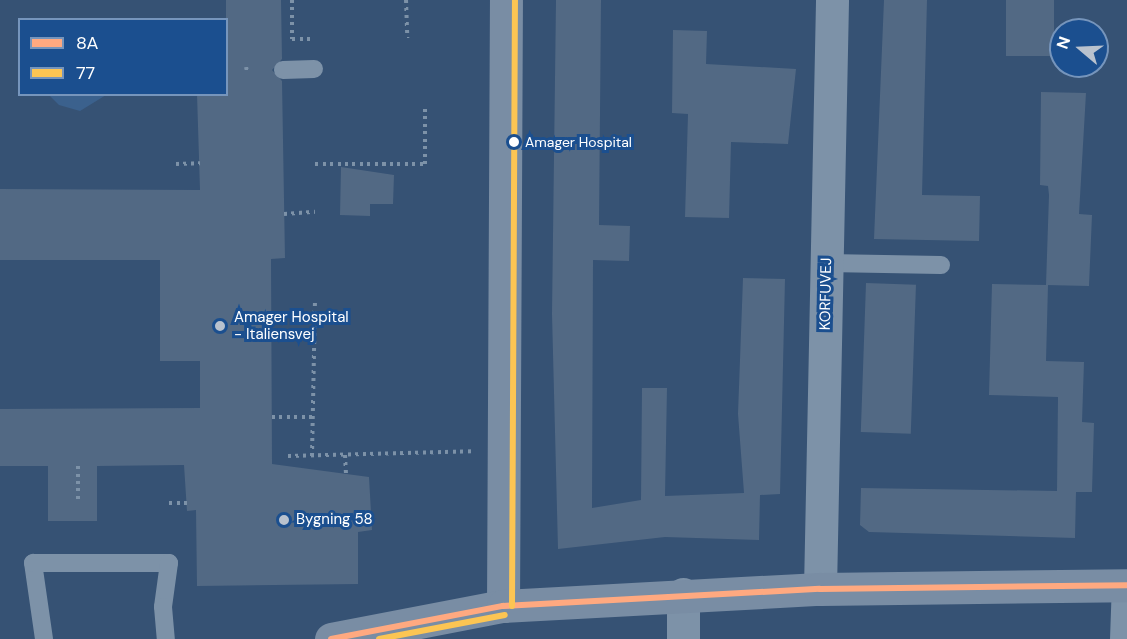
<!DOCTYPE html>
<style>
body{margin:0}
#map{position:relative;width:1127px;height:639px;overflow:hidden;background:#365274;font-family:"DM Sans",sans-serif}
div>[style]{position:absolute}
[style*='--x']{left:calc(var(--x)*1px);top:calc(var(--y)*1px);width:calc(var(--w)*1px);rotate:calc(var(--a)*1deg)}
.water>*{inset:0;background:#3b618d}
.building>*{inset:0;background:#526984;transform-origin:0 0}
.path>*{height:4px;margin-top:-2px;transform-origin:0;background:repeating-linear-gradient(90deg,#7d92a8 0 3px,transparent 0 7.5px)}
.lane>*{height:18px;margin:-9px;padding:0 9px;transform-origin:9px;border-radius:9px;background:#7d92a8}
.street>*{height:33px;margin:-16.5px;padding:0 16.5px;transform-origin:16.5px;border-radius:16.5px;background:#7d92a8}
.secondary>*{height:33px;margin:-16.5px;padding:0 16.5px;transform-origin:16.5px;border-radius:16.5px;background:#798da4}
.bus-1>*{height:6px;margin:-3px;padding:0 3px;transform-origin:3px;border-radius:3px;background:#ffa980}
.bus-2>*{height:6px;margin:-3px;padding:0 3px;transform-origin:3px;border-radius:3px;background:#fcc553}
.dots>*{width:16px;height:16px;translate:-50% -50%;box-sizing:border-box;border:3px solid #1b4f8f;border-radius:50%}
span{translate:-50% -50%;white-space:nowrap;text-align:center;line-height:1.15;-webkit-text-stroke:6px #1b4f8f;paint-order:stroke}
.bus-label{font-size:14px;color:#fff}
.left{translate:0 -50%;text-align:left}
.street-label{font-size:15px;color:#fff}
.poi-label{font-size:15px;color:#fff}
.legend{position:absolute;left:18px;top:18px;width:210px;height:78px;box-sizing:border-box;background:#1b4f8f;border:2px solid #7695bc;margin:0;padding:8px 10px;list-style:none;font-size:18px;color:#fff}
.legend li{display:flex;align-items:center;gap:12px;height:30px}
.legend b{width:30px;border:2px solid #7695bc}
.north{position:absolute;left:1049px;top:18px;width:60px;height:60px;box-sizing:border-box;background:#1b4f8f;border:2px solid #7695bc;border-radius:50%;rotate:289deg;font-size:16px;font-weight:700;line-height:24px;text-align:center;color:#fff}
.north::after{content:'';display:block;margin:auto;width:21px;height:27px;background:#b9c2ce;clip-path:polygon(50% 0,100% 100%,50% 72%,0 100%)}
</style>
<div id="map">
<div class="water">
<div style="clip-path:polygon(49px 95px,106px 95px,80px 111px,59px 105px)"></div>
</div>
<div class="building">
<div style="clip-path:polygon(226px 0,281px 0,282px 59px,272px 70px,282px 81px,285px 258px,271px 259px,272px 464px,369px 477px,372px 530px,358px 532px,358px 584px,197px 586px,196px 510px,187px 511px,184px 465px,97px 466px,97px 521px,48px 521px,48px 466px,0 466px,0 409px,200px 408px,200px 361px,160px 361px,160px 260px,0 260px,0 189px,200px 190px,197px 94px,226px 94px)"></div>
<div style="clip-path:polygon(556px 0,601px 0,599px 225px,630px 226px,629px 261px,593px 260px,592px 508px,641px 500px,642px 388px,667px 388px,665px 496px,744px 493px,738px 414px,743px 278px,785px 279px,780px 494px,760px 495px,759px 540px,665px 537px,558px 549px,552px 314px)"></div>
<div style="clip-path:polygon(884px 0,927px 0,922px 195px,980px 196px,979px 241px,874px 239px)"></div>
<div style="left:1006px;top:0;width:48px;height:56px"></div>
<div style="clip-path:polygon(673px 30px,707px 31px,706px 64px,796px 69px,788px 144px,731px 142px,729px 218px,685px 217px,688px 114px,672px 113px)"></div>
<div style="clip-path:polygon(1041px 92px,1086px 93px,1079px 214px,1092px 215px,1089px 286px,1046px 285px,1049px 195px,1048px 186px,1040px 185px)"></div>
<div style="clip-path:polygon(341px 167px,394px 175px,393px 204px,370px 204px,370px 216px,340px 215px)"></div>
<div style="left:866px;top:283px;width:50px;height:149px;rotate:2deg"></div>
<div style="clip-path:polygon(992px 284px,1048px 285px,1046px 361px,1084px 362px,1082px 422px,1094px 423px,1092px 492px,1076px 492px,1075px 538px,869px 532px,860px 525px,861px 488px,1057px 491px,1058px 397px,989px 395px)"></div>
</div>
<div class="path">
<div style="--x:292;--y:0;--w:39;--a:90"></div>
<div style="--x:292;--y:39;--w:22;--a:0"></div>
<div style="--x:406;--y:0;--w:38;--a:88"></div>
<div style="--x:246;--y:67;--w:4;--a:76"></div>
<div style="--x:176;--y:164;--w:24;--a:-2"></div>
<div style="--x:315;--y:164;--w:110;--a:0"></div>
<div style="--x:425;--y:164;--w:59;--a:-90"></div>
<div style="--x:284;--y:214;--w:31;--a:-4"></div>
<div style="--x:272;--y:417;--w:41;--a:0"></div>
<div style="--x:345;--y:455;--w:19;--a:87"></div>
<div style="--x:288;--y:456;--w:185;--a:-1.5"></div>
<div style="--x:312;--y:456;--w:155;--a:-88.9"></div>
<div style="--x:78;--y:466;--w:36;--a:90"></div>
<div style="--x:169;--y:503;--w:18;--a:0"></div>
</div>
<div class="lane">
<div style="--x:283;--y:70;--w:31;--a:-2"></div>
<div style="--x:827;--y:263;--w:114;--a:1"></div>
<div style="--x:44;--y:639;--w:77;--a:-98.2"></div>
<div style="--x:33;--y:563;--w:136;--a:0"></div>
<div style="--x:169;--y:563;--w:44;--a:97.8"></div>
<div style="--x:163;--y:607;--w:32;--a:85"></div>
</div>
<div class="street">
<div style="--x:820;--y:589;--w:589;--a:-88.83"></div>
<div style="--x:683;--y:594;--w:45;--a:90"></div>
<div style="--x:1126;--y:639;--w:37;--a:-88"></div>
</div>
<div class="secondary">
<div style="--x:503;--y:606;--w:606;--a:-89.72"></div>
<div style="--x:331;--y:639;--w:175;--a:-10.9"></div>
<div style="--x:503;--y:606;--w:317;--a:-3.1"></div>
<div style="--x:820;--y:589;--w:307;--a:-0.7"></div>
</div>
<div class="bus-1">
<div style="--x:331;--y:639;--w:175;--a:-10.9"></div>
<div style="--x:503;--y:606;--w:317;--a:-3.1"></div>
<div style="--x:820;--y:589;--w:307;--a:-0.7"></div>
</div>
<div class="bus-2">
<div style="--x:512;--y:606;--w:606;--a:-89.72"></div>
<div style="--x:379;--y:639;--w:128;--a:-10.8"></div>
</div>
<div class="dots">
<div style="left:514px;top:142px;background:#fff"></div>
<div style="left:220px;top:326px;background:#b9c2ce"></div>
<div style="left:284px;top:520px;background:#b9c2ce"></div>
</div>
<div class="bus-label">
<span class="left" style="left:525px;top:142px">Amager Hospital</span>
</div>
<div class="street-label">
<span style="left:826px;top:294px;rotate:-89deg">KORFUVEJ</span>
</div>
<div class="poi-label">
<span class="left" style="left:234px;top:326px">Amager Hospital<br>- Italiensvej</span>
<span class="left" style="left:296px;top:520px">Bygning 58</span>
</div>
<ul class="legend">
<li><b style="height:8px;background:#ffa980"></b>8A</li>
<li><b style="height:8px;background:#fcc553"></b>77</li>
</ul>
<div class="north">N</div>
</div>
